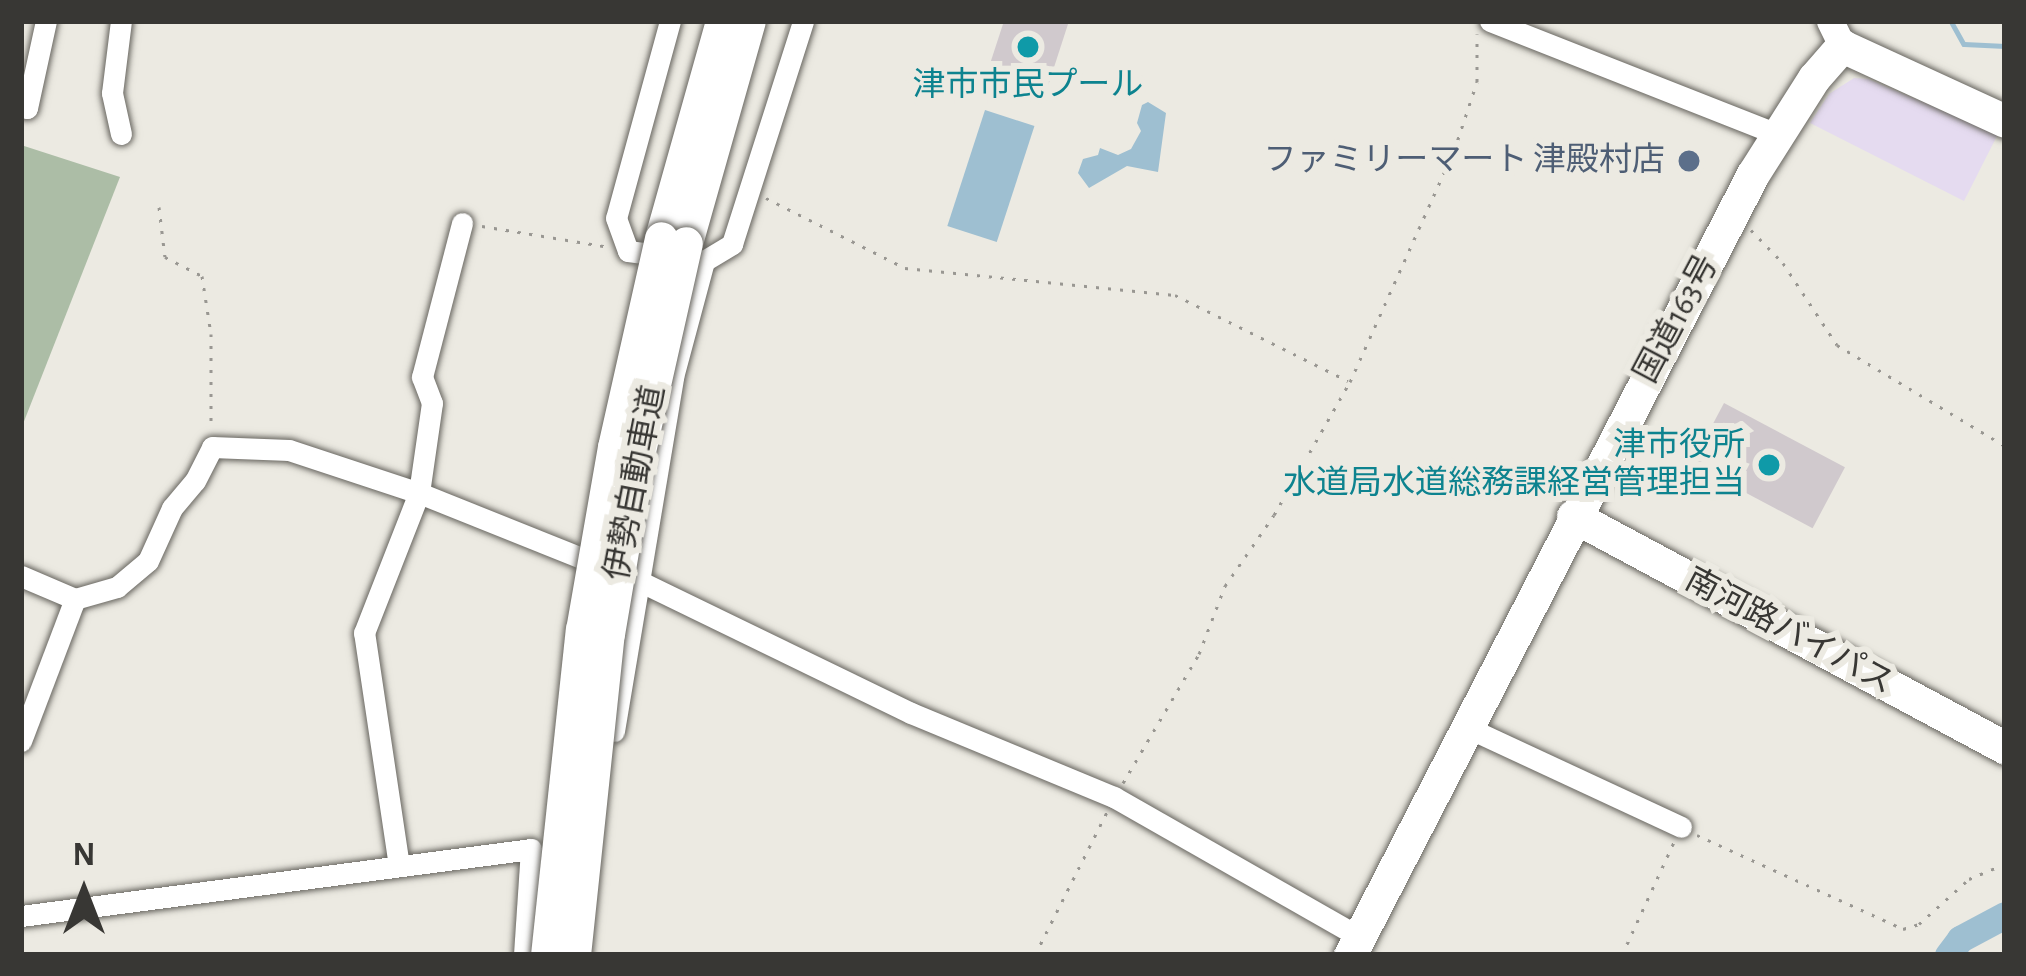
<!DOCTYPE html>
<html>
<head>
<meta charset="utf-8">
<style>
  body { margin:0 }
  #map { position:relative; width:2026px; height:976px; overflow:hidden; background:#eceae2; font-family:"Alegreya Sans","Noto Sans JP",sans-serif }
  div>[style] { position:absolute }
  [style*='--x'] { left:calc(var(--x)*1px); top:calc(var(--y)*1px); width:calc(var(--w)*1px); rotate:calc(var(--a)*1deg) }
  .commercial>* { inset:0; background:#e5dbf0 }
  .green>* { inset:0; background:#acbda6 }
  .water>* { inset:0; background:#9ebfd1; transform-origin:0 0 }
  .stream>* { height:4.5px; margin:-2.25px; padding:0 2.25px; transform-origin:2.25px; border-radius:2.25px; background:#9ebfd1 }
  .river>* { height:27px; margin:-13.5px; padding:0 13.5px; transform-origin:13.5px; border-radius:13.5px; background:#9ebfd1 }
  .building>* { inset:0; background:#d0c9cd; transform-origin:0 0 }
  .path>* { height:3px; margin-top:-1.5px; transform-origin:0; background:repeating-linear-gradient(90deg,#999792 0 3px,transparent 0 12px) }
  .roads { filter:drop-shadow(0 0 3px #67655f) drop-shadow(0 0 3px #67655f) }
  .minor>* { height:21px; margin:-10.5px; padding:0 10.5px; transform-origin:10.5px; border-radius:10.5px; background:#fff }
  .major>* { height:27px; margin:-13.5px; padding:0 13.5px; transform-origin:13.5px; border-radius:13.5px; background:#fff }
  .highway>* { height:33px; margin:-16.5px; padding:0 16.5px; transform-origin:16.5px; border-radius:16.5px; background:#fff }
  .bridges { filter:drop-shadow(0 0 3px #67655f) drop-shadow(0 0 3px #67655f) }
  .highway-bridge>* { height:33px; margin:-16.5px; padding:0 16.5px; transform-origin:16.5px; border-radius:16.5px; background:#fff }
  .dots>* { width:33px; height:33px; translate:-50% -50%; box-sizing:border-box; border:6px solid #eceae2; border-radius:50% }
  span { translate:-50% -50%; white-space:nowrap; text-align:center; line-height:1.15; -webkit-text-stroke:12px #eceae2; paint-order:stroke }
  .culture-label { font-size:33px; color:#0d838f }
  .right { translate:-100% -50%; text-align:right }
  .service-label { font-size:33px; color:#4e5e75 }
  .street-label { font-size:33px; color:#383734 }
  .frame { position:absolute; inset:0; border:24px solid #383734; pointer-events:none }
  .north { position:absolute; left:24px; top:832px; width:120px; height:120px; -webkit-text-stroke:9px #eceae2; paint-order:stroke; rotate:0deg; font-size:33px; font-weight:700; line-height:48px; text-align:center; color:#383734 }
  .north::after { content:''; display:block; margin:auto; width:42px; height:54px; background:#383734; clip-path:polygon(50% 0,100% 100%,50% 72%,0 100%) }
</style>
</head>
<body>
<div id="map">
  <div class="commercial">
    <i style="clip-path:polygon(1854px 78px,1868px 79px,1998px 134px,1964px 201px,1810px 123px,1829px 94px)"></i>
  </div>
  <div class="green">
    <i style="clip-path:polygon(21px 145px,120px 177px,21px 429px)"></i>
  </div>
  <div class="water">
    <i style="clip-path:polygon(1148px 102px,1166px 113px,1158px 172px,1127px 166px,1089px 188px,1078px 173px,1083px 159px,1098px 155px,1100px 148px,1118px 155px,1131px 149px,1141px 131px,1137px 123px,1142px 105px)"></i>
    <i style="left:985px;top:110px;width:52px;height:122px;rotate:18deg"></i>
  </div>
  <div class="stream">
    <i style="--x:1951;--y:21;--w:26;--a:61"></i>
    <i style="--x:1964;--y:44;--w:41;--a:2.8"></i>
  </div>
  <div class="river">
    <i style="--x:1948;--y:955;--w:20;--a:-53"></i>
    <i style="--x:1960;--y:939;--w:51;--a:-28.1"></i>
  </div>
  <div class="building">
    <i style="clip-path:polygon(1004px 21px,1069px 21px,1046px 92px,987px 73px)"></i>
    <i style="left:1724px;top:403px;width:137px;height:69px;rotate:28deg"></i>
  </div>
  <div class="path">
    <i style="--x:766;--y:198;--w:156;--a:26.7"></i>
    <i style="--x:905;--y:268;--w:271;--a:5.7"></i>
    <i style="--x:1175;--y:295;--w:193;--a:26.4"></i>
    <i style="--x:159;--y:207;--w:50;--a:83.2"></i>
    <i style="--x:165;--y:257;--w:42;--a:27.2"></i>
    <i style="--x:202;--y:276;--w:59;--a:81.2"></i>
    <i style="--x:211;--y:334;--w:93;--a:90"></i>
    <i style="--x:482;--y:226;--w:129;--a:9.4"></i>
    <i style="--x:1751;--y:230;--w:46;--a:45.9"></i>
    <i style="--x:1783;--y:263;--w:98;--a:56.6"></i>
    <i style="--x:1837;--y:345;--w:196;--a:31"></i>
    <i style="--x:1123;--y:783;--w:150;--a:-59.5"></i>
    <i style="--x:1199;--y:654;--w:73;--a:-69.1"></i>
    <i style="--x:1225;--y:586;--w:86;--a:-55.4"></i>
    <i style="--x:1274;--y:515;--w:153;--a:-60.3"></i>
    <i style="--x:1350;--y:382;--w:253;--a:-65.8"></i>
    <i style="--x:1454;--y:151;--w:73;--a:-71.6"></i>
    <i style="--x:1477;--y:82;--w:48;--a:-90"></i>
    <i style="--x:1697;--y:835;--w:226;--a:24.5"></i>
    <i style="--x:1903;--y:929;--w:17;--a:-17"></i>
    <i style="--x:1919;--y:924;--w:67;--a:-42"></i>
    <i style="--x:1969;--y:879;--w:39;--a:-23"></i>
    <i style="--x:1035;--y:955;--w:160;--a:-63.3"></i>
    <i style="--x:1622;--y:955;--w:124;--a:-65.3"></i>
  </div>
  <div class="roads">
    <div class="minor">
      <i style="--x:670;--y:21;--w:204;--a:105.3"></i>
      <i style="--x:616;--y:218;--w:35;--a:70"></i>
      <i style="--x:628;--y:251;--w:77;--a:7.5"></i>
      <i style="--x:704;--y:261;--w:33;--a:-31"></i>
      <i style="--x:732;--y:244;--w:234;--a:-72.3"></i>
      <i style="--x:1490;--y:21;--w:308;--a:21.5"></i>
      <i style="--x:21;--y:107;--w:6;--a:9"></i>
      <i style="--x:27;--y:108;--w:89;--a:-77.7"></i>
      <i style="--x:121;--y:134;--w:42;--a:-102.4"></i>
      <i style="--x:112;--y:93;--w:73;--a:-82.9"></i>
      <i style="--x:21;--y:576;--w:59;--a:23.1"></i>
      <i style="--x:75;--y:599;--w:44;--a:-15.9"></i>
      <i style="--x:117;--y:587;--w:40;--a:-40"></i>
      <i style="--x:148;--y:561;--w:58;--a:-65.6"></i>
      <i style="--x:172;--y:508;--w:35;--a:-50"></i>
      <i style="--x:195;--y:481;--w:38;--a:-63"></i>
      <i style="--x:212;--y:447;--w:77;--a:2.2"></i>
      <i style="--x:289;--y:450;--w:137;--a:18.3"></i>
      <i style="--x:419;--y:493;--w:237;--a:21.8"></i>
      <i style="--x:639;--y:581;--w:302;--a:25.9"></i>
      <i style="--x:911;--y:713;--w:220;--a:22.5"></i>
      <i style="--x:1114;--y:797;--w:282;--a:29.7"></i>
      <i style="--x:1466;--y:727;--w:237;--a:24.9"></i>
      <i style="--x:614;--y:731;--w:359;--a:-80.5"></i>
      <i style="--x:673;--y:377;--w:120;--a:-75"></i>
      <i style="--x:21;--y:741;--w:152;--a:-69.2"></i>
      <i style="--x:399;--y:866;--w:236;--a:-98.5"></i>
      <i style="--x:364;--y:633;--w:150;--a:-68.6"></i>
      <i style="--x:419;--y:493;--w:91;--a:-81.8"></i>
      <i style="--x:432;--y:403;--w:28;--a:-111"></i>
      <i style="--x:422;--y:377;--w:159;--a:-75.4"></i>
      <i style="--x:21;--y:916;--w:514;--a:-7.48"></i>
      <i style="--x:531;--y:849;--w:106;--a:93.8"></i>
    </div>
    <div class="major">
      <i style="--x:1830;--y:21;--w:28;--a:64"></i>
    </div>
    <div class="highway">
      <i style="--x:661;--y:238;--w:225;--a:-74.3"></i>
      <i style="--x:686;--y:243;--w:231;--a:-74.2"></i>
      <i style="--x:1573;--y:516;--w:490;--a:28.2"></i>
      <i style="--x:1350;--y:955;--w:879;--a:-62.71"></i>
      <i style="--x:1753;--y:174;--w:114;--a:-57.6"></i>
      <i style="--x:1814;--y:78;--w:43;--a:-48.8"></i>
      <i style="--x:1842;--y:46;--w:179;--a:24.7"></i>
    </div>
  </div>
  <div class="bridges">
    <div class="highway-bridge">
      <i style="--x:547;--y:955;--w:327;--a:-83.9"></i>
      <i style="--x:582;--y:630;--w:186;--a:-80.1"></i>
      <i style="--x:614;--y:447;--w:214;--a:-77.3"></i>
      <i style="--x:574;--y:955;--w:323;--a:-84"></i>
      <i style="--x:608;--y:634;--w:186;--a:-80.4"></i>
      <i style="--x:639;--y:451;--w:213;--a:-77.3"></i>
    </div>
  </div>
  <div class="dots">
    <i style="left:1028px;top:47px;background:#0f9aa8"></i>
    <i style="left:1689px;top:161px;background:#5c6f8a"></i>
    <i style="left:1769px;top:465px;background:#0f9aa8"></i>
  </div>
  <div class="culture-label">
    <span style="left:1028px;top:86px">津市市民プール</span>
    <span class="right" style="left:1745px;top:465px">津市役所<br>水道局水道総務課経営管理担当</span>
  </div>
  <div class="service-label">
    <span class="right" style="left:1665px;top:161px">ファミリーマート 津殿村店</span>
  </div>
  <div class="street-label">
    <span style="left:1677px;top:319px;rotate:-62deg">国道163号</span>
    <span style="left:636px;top:483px;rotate:-79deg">伊勢自動車道</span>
    <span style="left:1789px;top:632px;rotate:28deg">南河路バイパス</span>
  </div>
  <div class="frame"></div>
  <div class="north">N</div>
</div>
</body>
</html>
